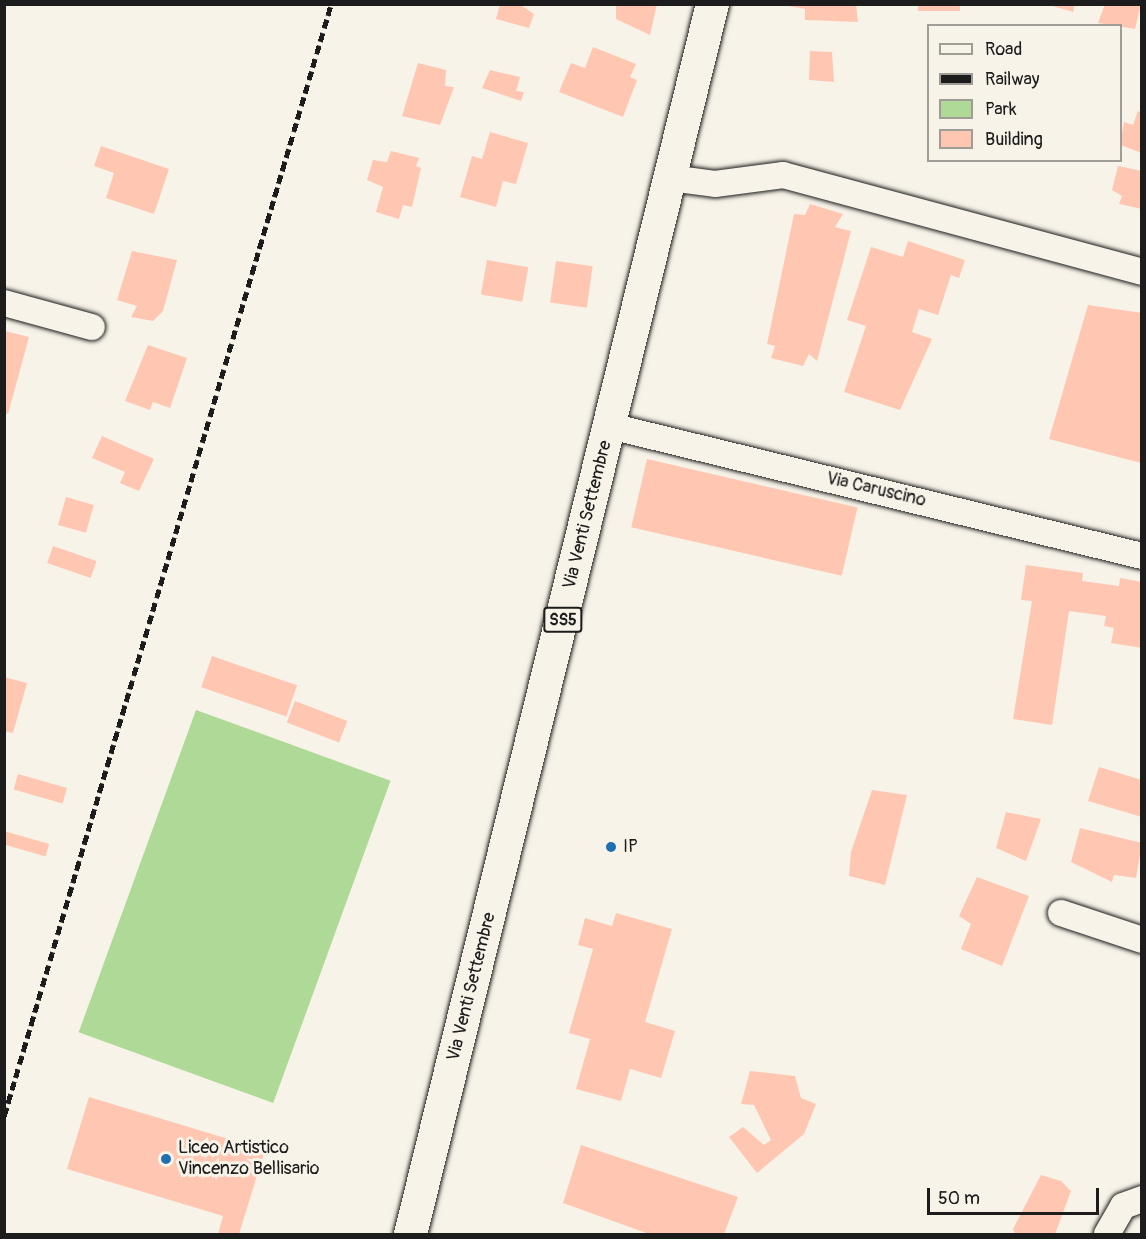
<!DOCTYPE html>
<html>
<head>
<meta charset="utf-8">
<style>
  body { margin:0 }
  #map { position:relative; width:1146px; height:1239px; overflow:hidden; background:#f7f3e8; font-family:Pangolin,sans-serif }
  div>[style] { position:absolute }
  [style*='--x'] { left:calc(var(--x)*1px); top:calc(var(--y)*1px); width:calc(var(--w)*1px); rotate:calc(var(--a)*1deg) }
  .green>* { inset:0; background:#afd996; transform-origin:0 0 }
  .building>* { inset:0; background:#ffc7b2; transform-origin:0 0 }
  .roads { filter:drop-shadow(0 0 2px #1c1c1c) drop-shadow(0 0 2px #1c1c1c) }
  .minor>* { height:26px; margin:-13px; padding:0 13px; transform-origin:13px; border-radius:13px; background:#f7f3e8 }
  .primary>* { height:33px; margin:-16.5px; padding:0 16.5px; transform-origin:16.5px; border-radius:16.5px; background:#f7f3e8 }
  .rail>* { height:4.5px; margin-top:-2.25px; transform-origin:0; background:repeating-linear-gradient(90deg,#1c1c1c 0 9px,transparent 0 13.5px) }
  .dots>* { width:16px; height:16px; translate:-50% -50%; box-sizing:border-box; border:3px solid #f7f3e8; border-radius:50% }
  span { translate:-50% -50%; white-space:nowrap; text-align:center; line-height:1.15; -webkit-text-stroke:6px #f7f3e8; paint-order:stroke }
  .shield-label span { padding:2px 4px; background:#f7f3e8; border:2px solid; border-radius:4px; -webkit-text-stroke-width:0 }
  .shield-label { font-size:16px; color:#1c1c1c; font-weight:700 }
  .street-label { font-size:18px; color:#1c1c1c }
  .poi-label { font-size:18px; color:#1c1c1c }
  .left { translate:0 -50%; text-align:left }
  .frame { position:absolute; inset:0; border:6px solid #1c1c1c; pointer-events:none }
  .legend { position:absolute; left:927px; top:24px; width:195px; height:138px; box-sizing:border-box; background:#f7f3e8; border:2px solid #9f9d96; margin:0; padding:8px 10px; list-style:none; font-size:18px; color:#1c1c1c }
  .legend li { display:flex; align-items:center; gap:12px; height:30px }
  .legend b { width:30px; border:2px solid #9f9d96 }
  .scale { position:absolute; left:927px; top:1188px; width:172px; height:27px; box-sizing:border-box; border:3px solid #1c1c1c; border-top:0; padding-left:8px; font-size:18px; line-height:21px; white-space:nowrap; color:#1c1c1c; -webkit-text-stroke:4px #f7f3e8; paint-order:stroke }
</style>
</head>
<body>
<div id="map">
  <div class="green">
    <i style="left:196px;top:710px;width:207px;height:343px;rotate:20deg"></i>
  </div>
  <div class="building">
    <i style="clip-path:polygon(500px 4px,519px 4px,534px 14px,529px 28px,496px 19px)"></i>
    <i style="clip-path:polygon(616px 4px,657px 4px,650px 35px,616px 19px)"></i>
    <i style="clip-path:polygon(778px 4px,856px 4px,858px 22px,805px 20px,805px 9px)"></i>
    <i style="left:918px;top:4px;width:42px;height:7px"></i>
    <i style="clip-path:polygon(1046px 4px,1075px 4px,1073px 12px)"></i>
    <i style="clip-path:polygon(1105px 4px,1141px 4px,1135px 29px,1098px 23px)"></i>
    <i style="clip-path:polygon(593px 47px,636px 64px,630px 77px,637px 80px,623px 117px,559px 92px,571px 63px,585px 68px)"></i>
    <i style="clip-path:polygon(810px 51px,832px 52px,834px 82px,809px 80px)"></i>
    <i style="clip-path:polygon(418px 63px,446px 70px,445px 86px,454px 87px,440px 125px,402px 116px)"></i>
    <i style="clip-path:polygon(490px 70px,520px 77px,516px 91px,524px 92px,521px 101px,482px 88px)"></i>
    <i style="clip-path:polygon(1138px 111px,1142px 113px,1142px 153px,1120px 145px,1124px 122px,1133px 125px)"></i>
    <i style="clip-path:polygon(490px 132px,528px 143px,516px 184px,503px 181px,496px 207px,460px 197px,472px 156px,482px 159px)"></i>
    <i style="clip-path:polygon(101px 146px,169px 169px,154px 214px,106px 198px,114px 173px,94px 166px)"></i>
    <i style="clip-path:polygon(391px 151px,419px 158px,416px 166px,421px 168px,412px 207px,403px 205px,399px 219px,376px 212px,383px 187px,367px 180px,373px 160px,387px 162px)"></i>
    <i style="clip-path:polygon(1118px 166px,1142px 171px,1142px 209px,1119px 204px,1122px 196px,1112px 190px)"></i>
    <i style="clip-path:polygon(810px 204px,843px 214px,835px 227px,851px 231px,817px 361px,809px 354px,803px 366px,771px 358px,775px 346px,767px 344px,794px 214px,805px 215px)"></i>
    <i style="clip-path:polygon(908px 241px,965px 260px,959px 278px,951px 275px,938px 315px,919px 309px,912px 332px,932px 339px,900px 410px,844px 392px,866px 326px,847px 320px,871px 247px,903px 257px)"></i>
    <i style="clip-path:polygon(132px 251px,177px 260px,163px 311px,153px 321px,131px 317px,137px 306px,117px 300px)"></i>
    <i style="left:487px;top:260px;width:42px;height:35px;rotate:10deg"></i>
    <i style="left:556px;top:261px;width:37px;height:42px;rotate:8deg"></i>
    <i style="clip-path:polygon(1088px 305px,1142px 313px,1141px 463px,1049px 439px)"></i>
    <i style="clip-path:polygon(5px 331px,29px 337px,8px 414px,5px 413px)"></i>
    <i style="clip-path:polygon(148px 345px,187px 358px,170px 408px,153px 402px,150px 410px,125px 401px)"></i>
    <i style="clip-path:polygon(102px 436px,154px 459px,139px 491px,120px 483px,125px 472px,92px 458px)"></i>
    <i style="left:647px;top:459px;width:216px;height:70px;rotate:13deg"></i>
    <i style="left:66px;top:497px;width:29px;height:29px;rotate:16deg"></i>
    <i style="left:53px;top:546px;width:46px;height:18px;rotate:19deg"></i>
    <i style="clip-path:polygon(1026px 565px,1083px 573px,1082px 581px,1119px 586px,1120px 578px,1142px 582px,1142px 648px,1111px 643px,1114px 628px,1104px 626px,1106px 616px,1069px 611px,1052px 725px,1013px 719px,1032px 601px,1021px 600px)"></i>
    <i style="left:212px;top:656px;width:90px;height:33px;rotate:19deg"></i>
    <i style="clip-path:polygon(4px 677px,27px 683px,13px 733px,4px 731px)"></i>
    <i style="left:295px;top:701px;width:56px;height:23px;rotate:21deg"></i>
    <i style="clip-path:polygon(1099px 767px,1142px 780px,1142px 817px,1088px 801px)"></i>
    <i style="left:18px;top:774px;width:51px;height:16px;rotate:16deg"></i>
    <i style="clip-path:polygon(872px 790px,907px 795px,885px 885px,849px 876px,851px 852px)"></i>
    <i style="clip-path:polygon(1006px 812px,1041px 819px,1026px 861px,996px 848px)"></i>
    <i style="clip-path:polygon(1080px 828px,1142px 843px,1136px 878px,1114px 875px,1112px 882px,1071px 862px)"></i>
    <i style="left:4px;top:831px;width:47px;height:13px;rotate:16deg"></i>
    <i style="clip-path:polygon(977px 877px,1029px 896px,1002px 966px,961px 949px,971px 924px,959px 916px)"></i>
    <i style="clip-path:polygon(616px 913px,672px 929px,645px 1022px,675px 1031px,661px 1078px,630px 1069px,621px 1101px,576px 1089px,590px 1039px,569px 1033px,593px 949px,578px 945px,585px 918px,612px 926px)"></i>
    <i style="clip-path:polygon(750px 1071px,795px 1076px,801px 1098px,816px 1104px,804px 1134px,757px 1173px,729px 1137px,743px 1127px,764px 1145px,771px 1140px,754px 1105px,741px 1104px)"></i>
    <i style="clip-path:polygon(89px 1097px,265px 1150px,239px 1234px,218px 1234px,223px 1216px,67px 1169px)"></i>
    <i style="clip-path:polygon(581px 1145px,738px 1197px,724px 1234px,649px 1234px,563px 1203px)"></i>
    <i style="clip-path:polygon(1041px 1175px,1061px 1181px,1071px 1191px,1055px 1234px,1015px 1234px,1013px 1229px)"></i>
  </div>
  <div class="roads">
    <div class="minor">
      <i style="--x:670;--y:178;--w:45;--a:7.6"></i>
      <i style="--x:715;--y:184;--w:69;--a:-7.5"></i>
      <i style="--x:783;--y:175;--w:372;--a:15.1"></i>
      <i style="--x:4;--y:303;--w:91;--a:15.3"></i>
      <i style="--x:610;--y:426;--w:548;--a:13.73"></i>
      <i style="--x:1061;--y:913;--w:85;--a:18.4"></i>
      <i style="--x:1107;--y:1234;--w:32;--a:-60"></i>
      <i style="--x:1123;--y:1206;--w:20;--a:-20"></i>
    </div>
    <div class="primary">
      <i style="--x:410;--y:1234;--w:1267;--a:-76.21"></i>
    </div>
  </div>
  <div class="rail">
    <i style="--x:4;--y:1116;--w:1159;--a:-73.61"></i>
  </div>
  <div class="dots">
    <i style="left:611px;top:847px;background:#1f6fb2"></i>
    <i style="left:166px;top:1159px;background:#1f6fb2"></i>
  </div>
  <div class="shield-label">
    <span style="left:563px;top:620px">SS5</span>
  </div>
  <div class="street-label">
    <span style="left:876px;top:490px;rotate:13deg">Via Caruscino</span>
    <span style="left:588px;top:515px;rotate:-76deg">Via Venti Settembre</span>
    <span style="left:472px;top:987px;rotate:-76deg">Via Venti Settembre</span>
  </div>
  <div class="poi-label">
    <span class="left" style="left:623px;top:847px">IP</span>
    <span class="left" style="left:178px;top:1159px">Liceo Artistico<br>Vincenzo Bellisario</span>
  </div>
  <div class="frame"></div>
  <ul class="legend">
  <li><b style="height:8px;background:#f7f3e8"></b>Road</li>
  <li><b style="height:8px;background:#1c1c1c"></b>Railway</li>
  <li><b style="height:16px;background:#afd996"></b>Park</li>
  <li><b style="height:16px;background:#ffc7b2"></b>Building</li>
  </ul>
  <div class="scale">50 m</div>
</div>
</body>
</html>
